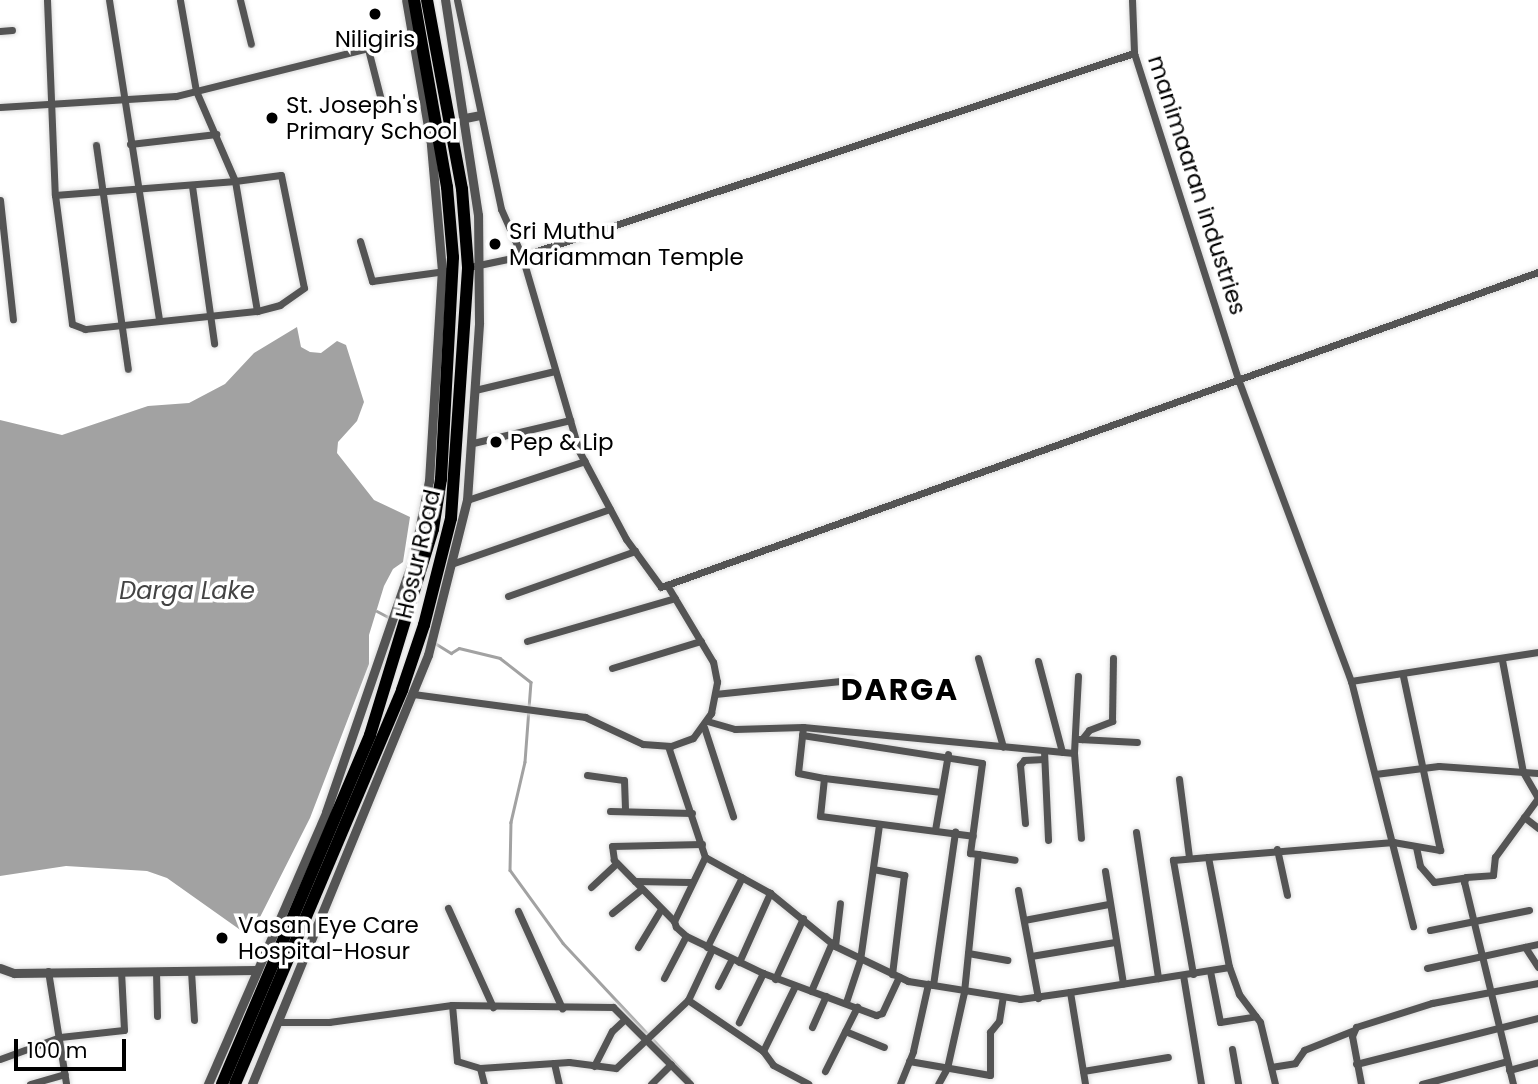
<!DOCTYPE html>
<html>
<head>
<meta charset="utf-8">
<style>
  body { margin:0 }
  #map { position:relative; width:1538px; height:1084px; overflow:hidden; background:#fff; font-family:Poppins,sans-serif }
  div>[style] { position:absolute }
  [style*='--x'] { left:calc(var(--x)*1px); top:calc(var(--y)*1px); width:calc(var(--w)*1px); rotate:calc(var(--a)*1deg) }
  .water>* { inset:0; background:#a2a2a2 }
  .stream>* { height:2.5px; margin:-1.25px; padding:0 1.25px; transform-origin:1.25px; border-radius:1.25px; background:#a2a2a2 }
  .roads { filter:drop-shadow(0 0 2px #dbdbdb) drop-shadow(0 0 2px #dbdbdb) }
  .minor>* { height:7px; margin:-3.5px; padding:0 3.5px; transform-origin:3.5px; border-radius:3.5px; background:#545454 }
  .tertiary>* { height:9px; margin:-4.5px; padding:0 4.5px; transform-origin:4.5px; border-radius:4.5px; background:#545454 }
  .trunk>* { height:12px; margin:-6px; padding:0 6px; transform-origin:6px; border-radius:6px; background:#000 }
  .dots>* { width:19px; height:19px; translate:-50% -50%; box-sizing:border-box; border:4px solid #fff; border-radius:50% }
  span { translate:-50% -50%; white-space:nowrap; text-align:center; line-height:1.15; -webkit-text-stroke:7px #fff; paint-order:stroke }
  .poi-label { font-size:23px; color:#000 }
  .left { translate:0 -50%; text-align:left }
  .street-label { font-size:23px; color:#000 }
  .water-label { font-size:24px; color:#434343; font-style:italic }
  .district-label { font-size:30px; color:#000; font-weight:700; letter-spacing:2px }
  .scale { position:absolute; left:14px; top:1039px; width:112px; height:32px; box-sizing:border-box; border:4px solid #000; border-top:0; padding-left:9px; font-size:21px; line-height:24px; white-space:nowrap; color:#000; -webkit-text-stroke:5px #fff; paint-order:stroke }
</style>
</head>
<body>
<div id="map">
  <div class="water">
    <i style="clip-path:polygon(297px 327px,301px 347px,310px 352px,321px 353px,337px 341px,346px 345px,364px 402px,357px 421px,338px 442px,337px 453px,374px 500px,410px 517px,403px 562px,393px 569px,384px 586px,369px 635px,369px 664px,310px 818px,254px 929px,246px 934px,167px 878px,147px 871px,66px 866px,0 876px,0 420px,62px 435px,148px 406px,189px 403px,225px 384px,254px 353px)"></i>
  </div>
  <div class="stream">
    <i style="--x:377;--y:611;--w:15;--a:28"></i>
    <i style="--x:435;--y:643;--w:19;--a:32"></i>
    <i style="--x:451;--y:653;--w:9;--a:-32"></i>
    <i style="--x:459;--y:648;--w:42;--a:13.7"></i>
    <i style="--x:500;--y:658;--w:39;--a:38"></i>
    <i style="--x:531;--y:682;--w:80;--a:94.3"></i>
    <i style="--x:525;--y:762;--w:62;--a:103.1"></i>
    <i style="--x:511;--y:822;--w:48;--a:91.2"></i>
    <i style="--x:510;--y:870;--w:90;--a:54"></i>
    <i style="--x:563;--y:943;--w:185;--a:47"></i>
  </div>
  <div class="roads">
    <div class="minor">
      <i style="--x:47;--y:0;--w:195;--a:87.7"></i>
      <i style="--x:55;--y:195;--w:130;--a:82.5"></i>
      <i style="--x:72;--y:324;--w:14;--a:21"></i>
      <i style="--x:85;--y:329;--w:173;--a:-6"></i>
      <i style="--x:257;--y:311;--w:132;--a:-99.6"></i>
      <i style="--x:235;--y:181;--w:46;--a:-7.4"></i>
      <i style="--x:281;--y:175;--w:115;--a:78.5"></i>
      <i style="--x:304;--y:288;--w:29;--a:145"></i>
      <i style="--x:280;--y:305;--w:24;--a:165"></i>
      <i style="--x:109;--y:0;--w:323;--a:81.1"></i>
      <i style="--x:240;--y:0;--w:45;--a:76"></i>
      <i style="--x:457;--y:0;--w:214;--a:78.1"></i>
      <i style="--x:501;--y:209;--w:51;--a:65.9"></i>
      <i style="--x:522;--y:256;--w:645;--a:-18.35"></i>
      <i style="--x:1132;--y:0;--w:53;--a:87.8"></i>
      <i style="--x:1134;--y:53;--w:342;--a:72.3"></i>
      <i style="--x:1238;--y:379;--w:322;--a:69.5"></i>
      <i style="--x:1351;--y:681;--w:253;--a:75.8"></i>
      <i style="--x:0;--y:31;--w:12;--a:-5"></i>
      <i style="--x:368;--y:49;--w:57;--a:75.7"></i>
      <i style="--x:0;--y:107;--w:176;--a:-3.6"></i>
      <i style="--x:176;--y:96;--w:244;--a:-14"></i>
      <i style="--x:130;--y:144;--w:87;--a:-6.6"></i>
      <i style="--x:96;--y:145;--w:226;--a:81.9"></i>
      <i style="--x:192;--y:186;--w:159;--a:82"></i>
      <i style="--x:55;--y:195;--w:181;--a:-4.4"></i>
      <i style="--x:235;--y:181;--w:98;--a:-113.4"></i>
      <i style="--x:196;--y:91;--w:92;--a:-100"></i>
      <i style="--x:0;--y:200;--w:120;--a:83.8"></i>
      <i style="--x:360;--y:241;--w:42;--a:73.3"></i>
      <i style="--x:372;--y:281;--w:74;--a:-7.8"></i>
      <i style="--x:474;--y:266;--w:49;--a:-11.8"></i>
      <i style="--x:522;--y:256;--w:203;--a:73.7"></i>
      <i style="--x:579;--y:451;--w:100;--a:61.9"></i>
      <i style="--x:626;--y:539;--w:59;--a:53.9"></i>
      <i style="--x:661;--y:587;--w:932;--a:-19.76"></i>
      <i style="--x:475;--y:390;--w:82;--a:-13.4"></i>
      <i style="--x:473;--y:443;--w:100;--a:-13.3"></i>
      <i style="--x:467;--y:500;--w:124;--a:-18.3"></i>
      <i style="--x:454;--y:563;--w:165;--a:-19.1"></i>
      <i style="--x:508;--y:596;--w:135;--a:-19.5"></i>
      <i style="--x:527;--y:641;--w:154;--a:-16.2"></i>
      <i style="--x:978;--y:658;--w:92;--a:74.3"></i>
      <i style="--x:1502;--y:660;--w:114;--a:79.4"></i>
      <i style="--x:1523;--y:772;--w:30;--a:60"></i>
      <i style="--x:1038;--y:661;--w:94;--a:75.2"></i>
      <i style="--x:612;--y:668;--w:93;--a:-16.9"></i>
      <i style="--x:1078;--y:676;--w:77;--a:93"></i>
      <i style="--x:1074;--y:753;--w:85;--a:85.3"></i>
      <i style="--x:1351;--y:681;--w:189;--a:-8.8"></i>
      <i style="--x:413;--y:694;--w:174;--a:7.6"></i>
      <i style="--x:585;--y:717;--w:64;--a:25"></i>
      <i style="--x:643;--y:744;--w:28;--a:4"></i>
      <i style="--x:671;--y:746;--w:23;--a:-20"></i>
      <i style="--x:693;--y:738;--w:31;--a:-54"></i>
      <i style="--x:711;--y:713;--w:32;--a:-79"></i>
      <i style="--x:717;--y:682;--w:20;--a:-101"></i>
      <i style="--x:713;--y:662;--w:90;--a:-120.9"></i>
      <i style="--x:715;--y:694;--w:136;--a:-5.9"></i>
      <i style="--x:707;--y:721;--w:29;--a:16"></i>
      <i style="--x:735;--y:729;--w:68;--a:-1.7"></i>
      <i style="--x:803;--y:727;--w:46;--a:96.2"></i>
      <i style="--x:798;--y:773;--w:26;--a:11"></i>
      <i style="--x:824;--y:778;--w:38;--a:96"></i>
      <i style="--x:820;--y:816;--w:154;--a:7.4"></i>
      <i style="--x:704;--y:727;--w:94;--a:72"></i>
      <i style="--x:803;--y:727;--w:272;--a:5.5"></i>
      <i style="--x:802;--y:735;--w:182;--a:8.8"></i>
      <i style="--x:982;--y:763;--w:91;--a:97.6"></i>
      <i style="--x:970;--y:853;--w:8;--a:7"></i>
      <i style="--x:978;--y:854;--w:139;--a:95.8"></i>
      <i style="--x:964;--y:992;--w:78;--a:102.6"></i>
      <i style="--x:947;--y:1068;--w:18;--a:119"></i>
      <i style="--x:1079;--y:739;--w:58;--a:3"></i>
      <i style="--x:1082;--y:739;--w:11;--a:-52"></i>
      <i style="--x:1089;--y:730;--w:25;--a:-21"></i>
      <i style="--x:1112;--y:721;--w:63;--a:-89.1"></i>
      <i style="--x:668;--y:746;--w:117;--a:71.6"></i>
      <i style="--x:705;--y:857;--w:71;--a:115.8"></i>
      <i style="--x:674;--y:921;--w:6;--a:72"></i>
      <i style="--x:676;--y:927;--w:13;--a:42"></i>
      <i style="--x:686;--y:936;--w:85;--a:25.7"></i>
      <i style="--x:763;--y:973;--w:55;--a:116.1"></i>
      <i style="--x:1044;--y:751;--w:89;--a:87.4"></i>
      <i style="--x:1375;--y:774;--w:64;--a:-7.1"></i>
      <i style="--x:1439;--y:766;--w:99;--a:4"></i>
      <i style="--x:587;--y:775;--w:37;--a:8"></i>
      <i style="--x:624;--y:780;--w:31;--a:88"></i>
      <i style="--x:824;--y:778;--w:118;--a:6.8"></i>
      <i style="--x:1179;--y:779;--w:79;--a:82.7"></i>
      <i style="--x:610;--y:811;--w:82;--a:1.4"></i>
      <i style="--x:1524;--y:817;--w:18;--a:38"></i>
      <i style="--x:1025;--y:823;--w:58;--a:-94.9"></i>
      <i style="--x:1020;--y:765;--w:6;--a:-51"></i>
      <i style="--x:1024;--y:760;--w:20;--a:-3"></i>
      <i style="--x:935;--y:830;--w:77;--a:-80.3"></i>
      <i style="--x:1136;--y:832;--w:148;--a:81.4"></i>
      <i style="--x:1416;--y:847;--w:19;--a:78"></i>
      <i style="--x:1420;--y:866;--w:21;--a:49"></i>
      <i style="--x:1434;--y:882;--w:30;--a:-8"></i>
      <i style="--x:1277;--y:849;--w:47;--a:77.7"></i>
      <i style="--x:978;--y:854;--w:37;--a:9"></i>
      <i style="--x:705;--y:857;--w:74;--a:29"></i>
      <i style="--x:770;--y:893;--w:84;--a:39.2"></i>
      <i style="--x:835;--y:946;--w:81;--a:25.6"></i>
      <i style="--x:908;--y:981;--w:113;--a:9.1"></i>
      <i style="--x:1020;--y:999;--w:50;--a:-8"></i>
      <i style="--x:1070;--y:992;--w:93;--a:80.7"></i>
      <i style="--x:873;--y:869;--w:32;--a:11"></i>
      <i style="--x:904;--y:875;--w:100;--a:96.9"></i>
      <i style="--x:1105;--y:871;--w:114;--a:80.9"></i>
      <i style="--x:635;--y:881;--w:55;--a:1"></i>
      <i style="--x:591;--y:887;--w:35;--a:-43"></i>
      <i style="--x:1018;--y:890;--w:110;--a:79.5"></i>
      <i style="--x:448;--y:908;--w:109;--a:65.6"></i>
      <i style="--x:518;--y:911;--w:107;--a:65.6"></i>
      <i style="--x:612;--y:913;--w:38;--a:-39"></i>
      <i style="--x:1024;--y:920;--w:86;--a:-10.7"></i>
      <i style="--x:674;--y:921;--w:86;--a:-134.5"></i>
      <i style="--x:614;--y:860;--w:14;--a:-98"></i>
      <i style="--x:612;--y:846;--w:90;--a:-1.3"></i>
      <i style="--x:1430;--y:930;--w:101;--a:-11.4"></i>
      <i style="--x:835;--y:946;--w:43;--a:-83.4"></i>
      <i style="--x:638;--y:947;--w:44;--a:-58.8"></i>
      <i style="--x:707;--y:947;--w:78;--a:-63.4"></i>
      <i style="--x:1525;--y:947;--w:24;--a:57"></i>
      <i style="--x:968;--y:953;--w:40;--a:10"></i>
      <i style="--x:1031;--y:956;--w:85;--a:-9.5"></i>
      <i style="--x:739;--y:962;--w:76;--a:-65.8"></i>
      <i style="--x:1427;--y:968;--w:114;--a:-12.2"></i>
      <i style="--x:48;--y:971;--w:114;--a:80.9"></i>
      <i style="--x:156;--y:971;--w:45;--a:88.7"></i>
      <i style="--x:191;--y:971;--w:49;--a:86.5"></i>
      <i style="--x:1210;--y:971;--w:52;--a:78.9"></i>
      <i style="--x:1220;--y:1022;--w:36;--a:-9"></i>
      <i style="--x:763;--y:973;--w:121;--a:20.4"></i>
      <i style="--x:876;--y:1015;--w:6;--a:-18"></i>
      <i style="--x:882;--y:1013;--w:40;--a:-65"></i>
      <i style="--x:1193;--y:974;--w:116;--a:-100"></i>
      <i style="--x:1173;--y:860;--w:35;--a:-5"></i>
      <i style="--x:1183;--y:975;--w:110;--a:80.6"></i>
      <i style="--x:664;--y:978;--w:47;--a:-62.4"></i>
      <i style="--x:775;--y:979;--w:67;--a:-65.3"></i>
      <i style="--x:933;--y:985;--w:155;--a:-81.8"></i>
      <i style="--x:718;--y:986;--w:30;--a:-63"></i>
      <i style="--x:811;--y:991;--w:53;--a:-66.8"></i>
      <i style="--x:1070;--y:992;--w:161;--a:-8.9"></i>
      <i style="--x:688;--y:1000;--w:56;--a:-64.8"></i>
      <i style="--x:846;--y:1002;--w:44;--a:-71.6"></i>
      <i style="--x:860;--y:960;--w:137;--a:-82"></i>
      <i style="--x:452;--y:1005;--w:56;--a:84.9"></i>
      <i style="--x:457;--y:1061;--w:24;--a:17"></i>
      <i style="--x:480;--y:1068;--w:16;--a:76"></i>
      <i style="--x:277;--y:1022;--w:52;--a:0"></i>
      <i style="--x:329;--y:1022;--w:124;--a:-7.9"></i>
      <i style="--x:452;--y:1005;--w:161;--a:0.7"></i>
      <i style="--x:613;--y:1007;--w:109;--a:45"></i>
      <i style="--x:812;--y:1027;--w:34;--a:-66"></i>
      <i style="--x:845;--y:1031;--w:42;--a:22.3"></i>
      <i style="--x:1232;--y:1049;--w:36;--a:80"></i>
      <i style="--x:763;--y:1051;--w:72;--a:-63.8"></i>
      <i style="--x:0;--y:1059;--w:64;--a:-20.1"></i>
      <i style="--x:60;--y:1037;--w:64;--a:-6.2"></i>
      <i style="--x:124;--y:1030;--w:59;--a:-92.9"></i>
      <i style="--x:909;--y:1061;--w:82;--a:9.8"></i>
      <i style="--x:990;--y:1075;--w:43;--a:-90"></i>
      <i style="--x:990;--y:1032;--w:14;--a:-51"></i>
      <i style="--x:999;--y:1021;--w:24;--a:-81"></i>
      <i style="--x:554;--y:1063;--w:22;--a:77"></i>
      <i style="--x:1356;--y:1064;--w:188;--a:-14.2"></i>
      <i style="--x:594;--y:1066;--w:39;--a:-63"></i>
      <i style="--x:612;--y:1031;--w:16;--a:-43"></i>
      <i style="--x:1271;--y:1067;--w:24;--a:-9"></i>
      <i style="--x:1295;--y:1063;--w:16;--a:-55"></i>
      <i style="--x:1304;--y:1050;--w:52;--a:-21.6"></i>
      <i style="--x:480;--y:1068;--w:89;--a:-3.9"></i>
      <i style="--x:569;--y:1062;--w:47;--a:7.3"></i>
      <i style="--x:616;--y:1068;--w:99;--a:-43.4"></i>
      <i style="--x:688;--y:1000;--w:91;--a:34.2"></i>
      <i style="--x:763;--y:1051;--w:17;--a:54"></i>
      <i style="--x:773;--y:1065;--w:40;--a:28"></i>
      <i style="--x:1509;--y:1070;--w:30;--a:-15"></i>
      <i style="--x:825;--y:1071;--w:72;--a:-63.4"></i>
      <i style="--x:1083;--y:1071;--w:86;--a:-9.4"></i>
      <i style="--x:30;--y:1084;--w:36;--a:-16"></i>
      <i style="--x:651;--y:1084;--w:28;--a:-45"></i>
      <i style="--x:900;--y:1084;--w:35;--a:-68"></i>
      <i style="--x:913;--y:1051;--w:69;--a:-77.4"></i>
      <i style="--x:1275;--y:1084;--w:64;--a:-103.6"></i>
      <i style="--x:1260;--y:1022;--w:35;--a:-127"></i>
      <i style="--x:1239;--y:994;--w:29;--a:-110"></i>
      <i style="--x:1229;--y:967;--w:112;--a:-100.8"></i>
      <i style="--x:1208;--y:857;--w:186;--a:-4.6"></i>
      <i style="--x:1393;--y:842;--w:48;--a:9.7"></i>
      <i style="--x:1440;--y:850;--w:178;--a:-102"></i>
      <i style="--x:1361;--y:1084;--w:49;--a:-100.6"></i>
      <i style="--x:1352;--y:1036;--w:10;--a:-66"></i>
      <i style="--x:1356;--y:1027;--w:80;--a:-17.5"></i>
      <i style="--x:1432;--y:1003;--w:108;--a:-10.7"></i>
      <i style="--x:1422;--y:1084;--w:88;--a:-15.1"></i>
      <i style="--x:1513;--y:1084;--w:208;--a:-103.6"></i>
      <i style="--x:1464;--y:882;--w:5;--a:-68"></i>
      <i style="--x:1466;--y:877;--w:27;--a:-4"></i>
      <i style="--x:1493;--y:875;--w:18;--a:-84"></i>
      <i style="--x:1495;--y:857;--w:73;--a:-53.9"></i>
    </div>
    <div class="tertiary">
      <i style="--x:465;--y:118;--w:15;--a:-11"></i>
      <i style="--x:0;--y:968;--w:15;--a:20"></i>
      <i style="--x:14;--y:973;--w:242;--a:-0.7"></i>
      <i style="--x:208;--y:1084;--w:296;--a:-66.5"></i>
      <i style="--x:326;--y:812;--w:267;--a:-71"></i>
      <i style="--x:413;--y:560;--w:81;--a:-78.6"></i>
      <i style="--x:429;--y:481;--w:210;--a:-86.5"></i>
      <i style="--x:442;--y:271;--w:127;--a:-95"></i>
      <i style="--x:431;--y:144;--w:146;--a:-99.8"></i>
      <i style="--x:252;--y:1084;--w:464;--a:-67.7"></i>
      <i style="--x:428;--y:655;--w:160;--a:-75.9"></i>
      <i style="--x:467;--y:500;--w:178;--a:-86.1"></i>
      <i style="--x:479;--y:322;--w:107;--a:-90.5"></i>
      <i style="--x:478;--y:215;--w:218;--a:-98.7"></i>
    </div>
    <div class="trunk">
      <i style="--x:222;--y:1084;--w:379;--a:-67"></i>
      <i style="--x:370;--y:735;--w:215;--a:-73"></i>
      <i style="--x:433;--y:529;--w:51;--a:-80.9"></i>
      <i style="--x:441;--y:479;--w:222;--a:-86.9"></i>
      <i style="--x:453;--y:257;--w:70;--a:-94.9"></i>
      <i style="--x:447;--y:187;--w:190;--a:-100"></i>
      <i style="--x:235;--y:1084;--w:428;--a:-67"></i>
      <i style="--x:402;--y:690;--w:69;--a:-71.3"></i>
      <i style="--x:424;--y:625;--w:110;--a:-75.8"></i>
      <i style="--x:451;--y:518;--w:252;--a:-86.1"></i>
      <i style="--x:468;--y:267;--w:78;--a:-94.4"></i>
      <i style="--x:462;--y:189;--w:192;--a:-100.5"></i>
    </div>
  </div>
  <div class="dots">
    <i style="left:375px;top:14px;background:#000"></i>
    <i style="left:272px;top:118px;background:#000"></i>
    <i style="left:495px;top:244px;background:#000"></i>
    <i style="left:496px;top:442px;background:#000"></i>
    <i style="left:222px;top:938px;background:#000"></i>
  </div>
  <div class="poi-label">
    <span style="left:375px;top:39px">Niligiris</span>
    <span class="left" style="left:286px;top:118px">St. Joseph's<br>Primary School</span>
    <span class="left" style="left:509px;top:244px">Sri Muthu<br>Mariamman Temple</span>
    <span class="left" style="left:510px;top:442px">Pep &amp; Lip</span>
    <span class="left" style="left:238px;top:938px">Vasan Eye Care<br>Hospital-Hosur</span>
  </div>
  <div class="street-label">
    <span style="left:1197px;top:185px;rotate:72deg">manimaaran industries</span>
    <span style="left:418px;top:554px;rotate:-77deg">Hosur Road</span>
  </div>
  <div class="water-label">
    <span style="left:187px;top:591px">Darga Lake</span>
  </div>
  <div class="district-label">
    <span style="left:900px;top:690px">DARGA</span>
  </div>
  <div class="scale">100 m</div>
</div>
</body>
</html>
